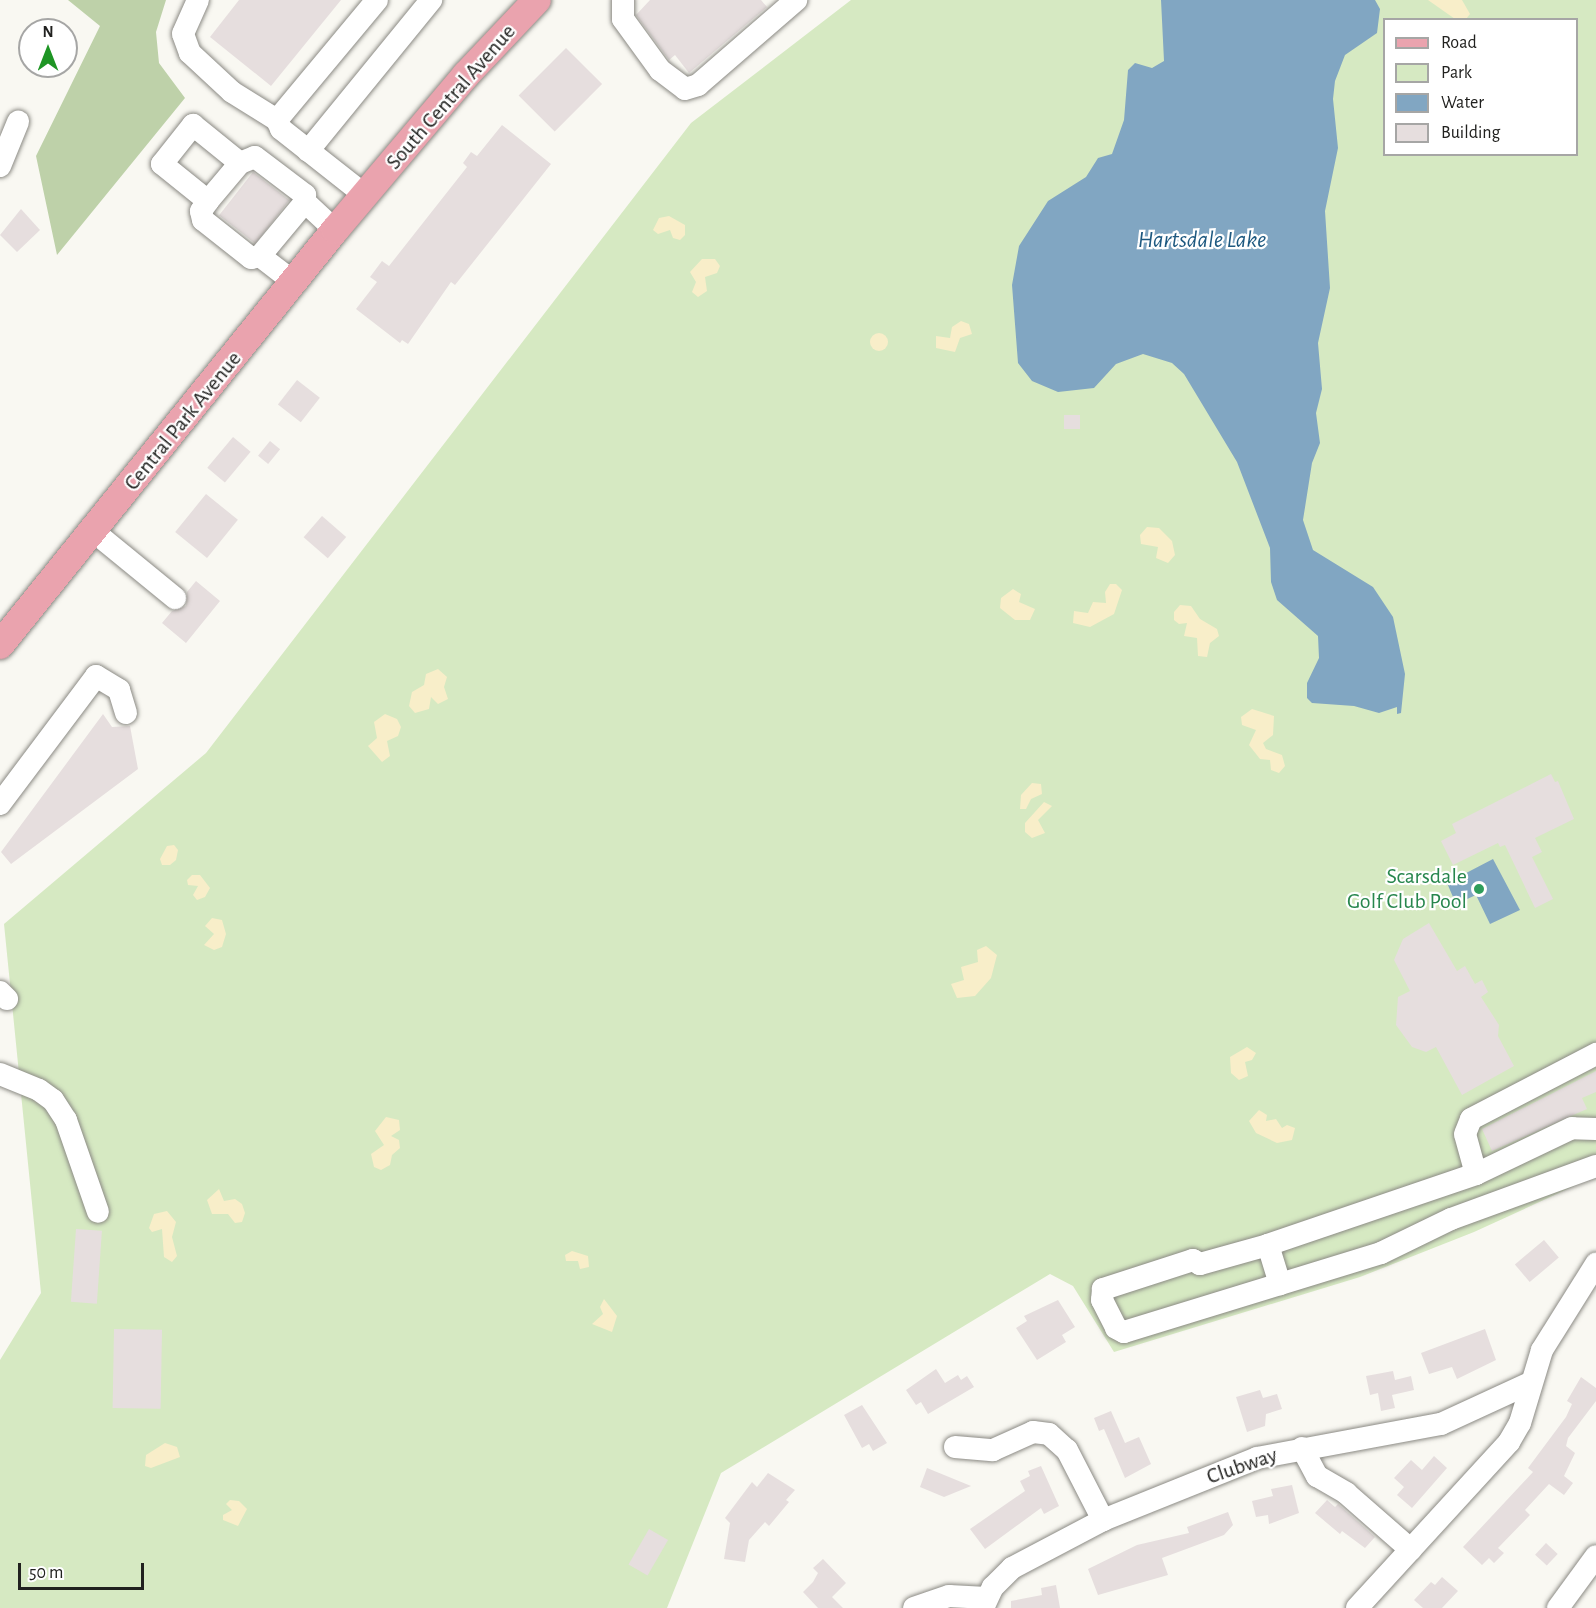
<!DOCTYPE html>
<html>
<head>
<meta charset="utf-8">
<style>
  body { margin:0 }
  #map { position:relative; width:1596px; height:1608px; overflow:hidden; background:#f9f8f2; font-family:"Alegreya Sans",sans-serif }
  div>[style] { position:absolute }
  [style*='--x'] { left:calc(var(--x)*1px); top:calc(var(--y)*1px); width:calc(var(--w)*1px); rotate:calc(var(--a)*1deg) }
  .green>* { inset:0; background:#d6e9c2 }
  .forest>* { inset:0; background:#bed1a9 }
  .sand>* { inset:0; background:#f8eec9 }
  .round { border-radius:50% }
  .water>* { inset:0; background:#81a6c2 }
  .building>* { inset:0; background:#e6dede; transform-origin:0 0 }
  .roads { filter:drop-shadow(0 0 2px #8b8a84) drop-shadow(0 0 2px #8b8a84) }
  .minor>* { height:22px; margin:-11px; padding:0 11px; transform-origin:11px; border-radius:11px; background:#fff }
  .major>* { height:28px; margin:-14px; padding:0 14px; transform-origin:14px; border-radius:14px; background:#eaa3ae }
  .dots>* { width:16px; height:16px; translate:-50% -50%; box-sizing:border-box; border:3px solid #fff; border-radius:50% }
  span { translate:-50% -50%; white-space:nowrap; text-align:center; line-height:1.15; -webkit-text-stroke:4.5px #fff; paint-order:stroke }
  .street-label { font-size:22px; color:#21211f }
  .leisure-label { font-size:22px; color:#27864d }
  .right { translate:-100% -50%; text-align:right }
  .water-label { font-size:24px; color:#1e5980; font-style:italic }
  .legend { position:absolute; left:1383px; top:18px; width:195px; height:138px; box-sizing:border-box; background:#fff; border:2px solid #a6a6a5; margin:0; padding:8px 10px; list-style:none; font-size:18px; color:#21211f }
  .legend li { display:flex; align-items:center; gap:12px; height:30px }
  .legend b { width:30px; border:2px solid #a6a6a5 }
  .north { position:absolute; left:18px; top:18px; width:60px; height:60px; box-sizing:border-box; background:#fff; border:2px solid #a6a6a5; border-radius:50%; rotate:0deg; font-size:16px; font-weight:700; line-height:24px; text-align:center; color:#21211f }
  .north::after { content:''; display:block; margin:auto; width:21px; height:27px; background:#1e9524; clip-path:polygon(50% 0,100% 100%,50% 72%,0 100%) }
  .scale { position:absolute; left:18px; top:1563px; width:126px; height:27px; box-sizing:border-box; border:3px solid #21211f; border-top:0; padding-left:8px; font-size:18px; line-height:21px; white-space:nowrap; color:#21211f; -webkit-text-stroke:4px #fff; paint-order:stroke }
</style>
</head>
<body>
<div id="map">
  <div class="green">
    <i style="clip-path:polygon(evenodd,851px 0,1596px 0,1596px 1176px,1474px 1232px,1360px 1277px,1114px 1352px,1073px 1286px,1050px 1274px,721px 1473px,667px 1608px,0 1608px,0 1360px,41px 1293px,4px 924px,206px 753px,691px 123px,851px 0,1384px 20px,1576px 20px,1576px 154px,1384px 154px,1384px 20px)"></i>
  </div>
  <div class="forest">
    <i style="clip-path:polygon(68px 0,166px 0,156px 32px,159px 63px,185px 98px,57px 255px,36px 156px,100px 26px)"></i>
  </div>
  <div class="sand">
    <i style="clip-path:polygon(1428px 0,1462px 0,1470px 14px,1466px 19px,1455px 19px)"></i>
    <i style="clip-path:polygon(669px 216px,685px 225px,685px 235px,680px 240px,673px 238px,670px 230px,658px 234px,653px 230px,659px 218px)"></i>
    <i style="clip-path:polygon(702px 259px,715px 259px,720px 266px,717px 273px,705px 277px,707px 291px,698px 297px,692px 292px,696px 282px,690px 272px)"></i>
    <i style="clip-path:polygon(961px 321px,969px 324px,972px 334px,960px 338px,955px 352px,936px 348px,936px 336px,950px 338px,952px 327px)"></i>
    <i class="round" style="left:870px;top:333px;width:18px;height:18px"></i>
    <i style="clip-path:polygon(1147px 527px,1159px 528px,1172px 541px,1175px 555px,1168px 563px,1156px 558px,1158px 547px,1141px 544px,1140px 535px)"></i>
    <i style="clip-path:polygon(1110px 584px,1116px 584px,1122px 590px,1114px 614px,1090px 627px,1073px 623px,1074px 611px,1088px 613px,1093px 602px,1106px 603px,1105px 592px)"></i>
    <i style="clip-path:polygon(1013px 589px,1021px 594px,1019px 602px,1035px 609px,1030px 620px,1015px 620px,1000px 608px,1001px 598px)"></i>
    <i style="clip-path:polygon(1180px 605px,1191px 606px,1200px 619px,1217px 629px,1219px 636px,1210px 643px,1207px 657px,1198px 656px,1197px 638px,1184px 636px,1187px 623px,1179px 624px,1174px 620px,1174px 612px)"></i>
    <i style="clip-path:polygon(438px 669px,447px 677px,444px 687px,448px 699px,438px 704px,431px 697px,429px 709px,415px 713px,409px 706px,412px 692px,424px 685px,426px 674px)"></i>
    <i style="clip-path:polygon(1252px 709px,1274px 716px,1273px 735px,1263px 743px,1266px 749px,1282px 755px,1285px 766px,1279px 773px,1271px 770px,1270px 760px,1260px 759px,1249px 745px,1256px 730px,1242px 725px,1241px 717px)"></i>
    <i style="clip-path:polygon(385px 714px,397px 719px,401px 727px,398px 736px,387px 741px,390px 756px,382px 762px,368px 746px,377px 738px,374px 722px)"></i>
    <i style="clip-path:polygon(1032px 783px,1041px 784px,1042px 794px,1031px 799px,1026px 809px,1020px 809px,1021px 795px)"></i>
    <i style="clip-path:polygon(1044px 802px,1052px 806px,1038px 820px,1045px 833px,1032px 838px,1025px 832px,1025px 823px)"></i>
    <i style="clip-path:polygon(174px 845px,178px 850px,176px 860px,170px 865px,162px 865px,160px 859px,167px 846px)"></i>
    <i style="clip-path:polygon(200px 875px,210px 888px,205px 897px,197px 900px,193px 895px,198px 886px,188px 885px,187px 880px,192px 875px)"></i>
    <i style="clip-path:polygon(212px 918px,222px 920px,226px 934px,222px 947px,214px 950px,204px 945px,214px 934px,205px 926px)"></i>
    <i style="clip-path:polygon(986px 946px,997px 955px,991px 978px,975px 996px,957px 998px,951px 984px,964px 980px,961px 967px,978px 962px,977px 950px)"></i>
    <i style="clip-path:polygon(1247px 1047px,1256px 1053px,1252px 1060px,1245px 1062px,1248px 1076px,1239px 1080px,1231px 1073px,1230px 1057px)"></i>
    <i style="clip-path:polygon(1259px 1110px,1267px 1115px,1266px 1121px,1276px 1119px,1282px 1128px,1287px 1125px,1295px 1128px,1292px 1140px,1277px 1143px,1256px 1133px,1249px 1121px)"></i>
    <i style="clip-path:polygon(386px 1117px,399px 1120px,400px 1130px,391px 1136px,399px 1140px,400px 1148px,392px 1155px,390px 1165px,381px 1170px,374px 1167px,371px 1154px,384px 1145px,375px 1131px)"></i>
    <i style="clip-path:polygon(219px 1189px,224px 1201px,235px 1199px,242px 1204px,245px 1213px,242px 1222px,235px 1223px,228px 1214px,212px 1214px,207px 1200px)"></i>
    <i style="clip-path:polygon(167px 1211px,176px 1222px,172px 1237px,177px 1256px,172px 1262px,164px 1257px,162px 1229px,152px 1232px,149px 1228px,154px 1214px)"></i>
    <i style="clip-path:polygon(572px 1251px,588px 1256px,589px 1267px,580px 1269px,578px 1261px,566px 1261px,565px 1255px)"></i>
    <i style="clip-path:polygon(604px 1299px,617px 1316px,612px 1332px,592px 1324px,603px 1314px,600px 1307px)"></i>
    <i style="clip-path:polygon(165px 1443px,177px 1447px,180px 1457px,151px 1468px,145px 1466px,146px 1455px)"></i>
    <i style="clip-path:polygon(230px 1500px,239px 1501px,247px 1509px,238px 1526px,223px 1520px,223px 1515px,232px 1510px,226px 1504px)"></i>
  </div>
  <div class="water">
    <i style="clip-path:polygon(1161px 0,1375px 0,1380px 9px,1377px 33px,1345px 55px,1335px 81px,1333px 99px,1338px 148px,1325px 211px,1330px 288px,1318px 343px,1322px 389px,1316px 413px,1320px 443px,1312px 463px,1303px 520px,1313px 550px,1373px 587px,1393px 617px,1405px 674px,1401px 713px,1397px 714px,1397px 707px,1379px 713px,1354px 706px,1312px 703px,1307px 698px,1307px 683px,1319px 658px,1318px 636px,1277px 600px,1271px 582px,1270px 548px,1237px 462px,1184px 374px,1172px 363px,1143px 354px,1116px 364px,1094px 388px,1058px 392px,1032px 381px,1018px 363px,1012px 285px,1019px 246px,1048px 201px,1086px 177px,1098px 158px,1112px 154px,1124px 120px,1128px 70px,1135px 63px,1152px 68px,1164px 61px)"></i>
    <i style="clip-path:polygon(1493px 859px,1520px 910px,1490px 924px,1476px 895px,1456px 904px,1447px 883px)"></i>
  </div>
  <div class="building">
    <i style="clip-path:polygon(239px 0,341px 0,271px 86px,210px 37px)"></i>
    <i style="clip-path:polygon(650px 0,761px 0,767px 7px,689px 73px,675px 55px,669px 60px,636px 15px)"></i>
    <i style="left:566px;top:48px;width:51px;height:67px;rotate:45deg"></i>
    <i style="clip-path:polygon(502px 125px,551px 164px,455px 285px,451px 282px,408px 344px,402px 340px,400px 343px,356px 309px,377px 282px,370px 277px,382px 261px,389px 266px,467px 167px,463px 163px,471px 152px,477px 156px)"></i>
    <i style="left:253px;top:172px;width:46px;height:55px;rotate:38deg"></i>
    <i style="clip-path:polygon(21px 209px,40px 230px,17px 252px,0 235px)"></i>
    <i style="left:297px;top:380px;width:29px;height:31px;rotate:38deg"></i>
    <i style="left:1064px;top:415px;width:16px;height:14px"></i>
    <i style="left:233px;top:437px;width:23px;height:40px;rotate:40deg"></i>
    <i style="left:270px;top:441px;width:13px;height:19px;rotate:39deg"></i>
    <i style="left:206px;top:494px;width:41px;height:49px;rotate:39deg"></i>
    <i style="left:322px;top:516px;width:32px;height:28px;rotate:41deg"></i>
    <i style="clip-path:polygon(196px 581px,220px 601px,186px 643px,162px 623px,172px 611px,186px 606px,187px 592px)"></i>
    <i style="clip-path:polygon(103px 714px,112px 727px,130px 726px,138px 769px,11px 864px,1px 852px)"></i>
    <i style="clip-path:polygon(1551px 774px,1555px 782px,1558px 781px,1574px 819px,1535px 838px,1542px 852px,1532px 857px,1553px 899px,1535px 908px,1505px 845px,1500px 847px,1498px 843px,1453px 865px,1441px 841px,1456px 833px,1452px 824px)"></i>
    <i style="clip-path:polygon(1429px 923px,1457px 971px,1465px 966px,1475px 984px,1482px 980px,1488px 992px,1481px 997px,1499px 1025px,1498px 1036px,1514px 1066px,1462px 1095px,1436px 1047px,1426px 1052px,1412px 1047px,1396px 1025px,1398px 997px,1410px 991px,1394px 960px,1403px 939px)"></i>
    <i style="clip-path:polygon(1596px 1071px,1596px 1092px,1582px 1098px,1587px 1109px,1492px 1151px,1482px 1129px)"></i>
    <i style="left:76px;top:1229px;width:26px;height:73px;rotate:4deg"></i>
    <i style="left:1544px;top:1240px;width:23px;height:38px;rotate:50deg"></i>
    <i style="clip-path:polygon(1058px 1300px,1075px 1327px,1062px 1335px,1066px 1342px,1037px 1360px,1016px 1328px,1027px 1321px,1024px 1316px)"></i>
    <i style="left:114px;top:1329px;width:48px;height:79px;rotate:1deg"></i>
    <i style="clip-path:polygon(1485px 1329px,1496px 1360px,1457px 1379px,1452px 1367px,1429px 1374px,1421px 1353px)"></i>
    <i style="clip-path:polygon(936px 1369px,945px 1383px,958px 1375px,961px 1380px,967px 1376px,974px 1387px,928px 1414px,921px 1402px,916px 1405px,906px 1390px)"></i>
    <i style="clip-path:polygon(1393px 1371px,1395px 1380px,1411px 1376px,1414px 1390px,1392px 1395px,1395px 1408px,1381px 1411px,1378px 1393px,1370px 1395px,1366px 1376px)"></i>
    <i style="clip-path:polygon(1581px 1377px,1596px 1388px,1596px 1401px,1568px 1438px,1566px 1446px,1575px 1453px,1564px 1476px,1573px 1483px,1564px 1495px,1549px 1484px,1525px 1510px,1530px 1515px,1498px 1548px,1504px 1553px,1494px 1563px,1489px 1558px,1482px 1565px,1463px 1547px,1533px 1472px,1528px 1468px,1566px 1417px,1572px 1404px,1567px 1401px)"></i>
    <i style="clip-path:polygon(1260px 1390px,1263px 1398px,1277px 1394px,1282px 1409px,1266px 1414px,1265px 1426px,1247px 1432px,1236px 1397px)"></i>
    <i style="clip-path:polygon(862px 1405px,887px 1443px,873px 1451px,869px 1444px,862px 1448px,844px 1415px)"></i>
    <i style="clip-path:polygon(1111px 1411px,1125px 1443px,1139px 1437px,1151px 1464px,1125px 1478px,1104px 1429px,1099px 1431px,1094px 1418px)"></i>
    <i style="clip-path:polygon(1434px 1456px,1447px 1468px,1412px 1508px,1397px 1495px,1404px 1487px,1394px 1478px,1411px 1460px,1422px 1470px)"></i>
    <i style="clip-path:polygon(1041px 1466px,1059px 1506px,1044px 1514px,1041px 1508px,985px 1549px,970px 1529px,1025px 1491px,1020px 1481px,1030px 1476px,1028px 1471px)"></i>
    <i style="clip-path:polygon(927px 1468px,971px 1486px,944px 1497px,920px 1487px)"></i>
    <i style="clip-path:polygon(768px 1473px,795px 1490px,786px 1500px,789px 1502px,769px 1526px,765px 1522px,749px 1540px,745px 1562px,724px 1559px,730px 1523px,725px 1518px,752px 1482px,757px 1487px)"></i>
    <i style="clip-path:polygon(1292px 1485px,1299px 1513px,1269px 1524px,1268px 1515px,1256px 1517px,1252px 1501px,1273px 1496px,1271px 1489px)"></i>
    <i style="clip-path:polygon(1327px 1500px,1335px 1507px,1338px 1504px,1375px 1537px,1365px 1548px,1342px 1531px,1340px 1534px,1315px 1513px)"></i>
    <i style="clip-path:polygon(1228px 1512px,1233px 1525px,1224px 1535px,1162px 1558px,1168px 1575px,1098px 1595px,1088px 1569px,1137px 1545px,1189px 1533px,1187px 1527px)"></i>
    <i style="left:649px;top:1529px;width:22px;height:41px;rotate:30deg"></i>
    <i style="left:1546px;top:1543px;width:16px;height:16px;rotate:43deg"></i>
    <i style="clip-path:polygon(823px 1559px,846px 1583px,832px 1597px,843px 1608px,818px 1608px,803px 1592px,813px 1582px,818px 1573px,813px 1568px)"></i>
    <i style="clip-path:polygon(1442px 1577px,1458px 1591px,1442px 1608px,1423px 1608px,1414px 1600px,1431px 1582px,1435px 1585px)"></i>
    <i style="clip-path:polygon(1056px 1585px,1060px 1608px,1011px 1608px,1011px 1601px,1042px 1595px,1041px 1588px)"></i>
  </div>
  <div class="roads">
    <div class="minor">
      <i style="--x:198;--y:0;--w:37;--a:114"></i>
      <i style="--x:183;--y:34;--w:20;--a:70"></i>
      <i style="--x:190;--y:53;--w:57;--a:42.9"></i>
      <i style="--x:232;--y:92;--w:53;--a:31.9"></i>
      <i style="--x:623;--y:0;--w:19;--a:90"></i>
      <i style="--x:623;--y:19;--w:63;--a:54"></i>
      <i style="--x:660;--y:70;--w:31;--a:37"></i>
      <i style="--x:685;--y:89;--w:14;--a:-17"></i>
      <i style="--x:698;--y:85;--w:130;--a:-40.9"></i>
      <i style="--x:308;--y:151;--w:195;--a:-50.8"></i>
      <i style="--x:0;--y:166;--w:48;--a:-67.8"></i>
      <i style="--x:366;--y:196;--w:108;--a:-141.8"></i>
      <i style="--x:281;--y:129;--w:10;--a:-114"></i>
      <i style="--x:277;--y:120;--w:156;--a:-50.2"></i>
      <i style="--x:208;--y:201;--w:59;--a:-141.2"></i>
      <i style="--x:162;--y:164;--w:50;--a:-51.5"></i>
      <i style="--x:193;--y:125;--w:60;--a:39"></i>
      <i style="--x:260;--y:256;--w:70;--a:-50.2"></i>
      <i style="--x:295;--y:283;--w:44;--a:-142.4"></i>
      <i style="--x:260;--y:256;--w:9;--a:167"></i>
      <i style="--x:251;--y:258;--w:61;--a:-141.6"></i>
      <i style="--x:203;--y:220;--w:9;--a:-103"></i>
      <i style="--x:201;--y:211;--w:12;--a:-55"></i>
      <i style="--x:208;--y:201;--w:50;--a:-49.9"></i>
      <i style="--x:240;--y:163;--w:16;--a:-22"></i>
      <i style="--x:255;--y:157;--w:63;--a:37.2"></i>
      <i style="--x:305;--y:195;--w:7;--a:90"></i>
      <i style="--x:305;--y:202;--w:41;--a:43"></i>
      <i style="--x:93;--y:531;--w:106;--a:39.3"></i>
      <i style="--x:0;--y:804;--w:160;--a:-53.1"></i>
      <i style="--x:96;--y:676;--w:27;--a:31"></i>
      <i style="--x:119;--y:690;--w:24;--a:73"></i>
      <i style="--x:0;--y:992;--w:10;--a:45"></i>
      <i style="--x:0;--y:1074;--w:42;--a:22.3"></i>
      <i style="--x:39;--y:1090;--w:17;--a:36"></i>
      <i style="--x:53;--y:1100;--w:24;--a:57"></i>
      <i style="--x:66;--y:1120;--w:97;--a:70.8"></i>
      <i style="--x:1596;--y:1129;--w:24;--a:-178"></i>
      <i style="--x:1572;--y:1128;--w:106;--a:154.4"></i>
      <i style="--x:1476;--y:1174;--w:220;--a:161.2"></i>
      <i style="--x:1268;--y:1245;--w:71;--a:164.4"></i>
      <i style="--x:1200;--y:1264;--w:8;--a:-150"></i>
      <i style="--x:1193;--y:1260;--w:95;--a:162.1"></i>
      <i style="--x:1103;--y:1289;--w:11;--a:95"></i>
      <i style="--x:1102;--y:1300;--w:31;--a:63"></i>
      <i style="--x:1116;--y:1328;--w:9;--a:27"></i>
      <i style="--x:1124;--y:1332;--w:269;--a:-17.1"></i>
      <i style="--x:1381;--y:1253;--w:78;--a:-25.9"></i>
      <i style="--x:1451;--y:1219;--w:154;--a:-20.1"></i>
      <i style="--x:1476;--y:1174;--w:41;--a:-105.4"></i>
      <i style="--x:1465;--y:1134;--w:16;--a:-68"></i>
      <i style="--x:1471;--y:1119;--w:141;--a:-27.5"></i>
      <i style="--x:1268;--y:1245;--w:41;--a:72.9"></i>
      <i style="--x:955;--y:1447;--w:38;--a:5"></i>
      <i style="--x:993;--y:1450;--w:44;--a:-24.2"></i>
      <i style="--x:1033;--y:1432;--w:16;--a:7"></i>
      <i style="--x:1049;--y:1434;--w:24;--a:42"></i>
      <i style="--x:1067;--y:1450;--w:79;--a:62.8"></i>
      <i style="--x:1302;--y:1448;--w:32;--a:62"></i>
      <i style="--x:1317;--y:1476;--w:34;--a:30"></i>
      <i style="--x:1346;--y:1493;--w:86;--a:41.2"></i>
      <i style="--x:914;--y:1608;--w:37;--a:-19"></i>
      <i style="--x:949;--y:1596;--w:38;--a:3"></i>
      <i style="--x:983;--y:1608;--w:23;--a:-65"></i>
      <i style="--x:993;--y:1587;--w:27;--a:-45"></i>
      <i style="--x:1012;--y:1568;--w:103;--a:-27.8"></i>
      <i style="--x:1103;--y:1520;--w:166;--a:-21.9"></i>
      <i style="--x:1257;--y:1458;--w:187;--a:-10.5"></i>
      <i style="--x:1441;--y:1424;--w:98;--a:-24.7"></i>
      <i style="--x:1357;--y:1608;--w:225;--a:-47.5"></i>
      <i style="--x:1509;--y:1442;--w:22;--a:-60"></i>
      <i style="--x:1520;--y:1423;--w:76;--a:-73.2"></i>
      <i style="--x:1542;--y:1350;--w:102;--a:-57.9"></i>
      <i style="--x:1558;--y:1608;--w:64;--a:-53.8"></i>
    </div>
    <div class="major">
      <i style="--x:0;--y:645;--w:533;--a:-51.09"></i>
      <i style="--x:335;--y:230;--w:203;--a:-49.8"></i>
      <i style="--x:466;--y:75;--w:103;--a:-46.6"></i>
    </div>
  </div>
  <div class="dots">
    <i style="left:1479px;top:889px;background:#2e9e5b"></i>
  </div>
  <div class="street-label">
    <span style="left:451px;top:97px;rotate:-49deg">South Central Avenue</span>
    <span style="left:183px;top:421px;rotate:-51deg">Central Park Avenue</span>
    <span style="left:1242px;top:1466px;rotate:-19deg">Clubway</span>
  </div>
  <div class="leisure-label">
    <span class="right" style="left:1467px;top:889px">Scarsdale<br>Golf Club Pool</span>
  </div>
  <div class="water-label">
    <span style="left:1202px;top:241px">Hartsdale Lake</span>
  </div>
  <ul class="legend">
  <li><b style="height:8px;background:#eaa3ae"></b>Road</li>
  <li><b style="height:16px;background:#d6e9c2"></b>Park</li>
  <li><b style="height:16px;background:#81a6c2"></b>Water</li>
  <li><b style="height:16px;background:#e6dede"></b>Building</li>
  </ul>
  <div class="north">N</div>
  <div class="scale">50 m</div>
</div>
</body>
</html>
